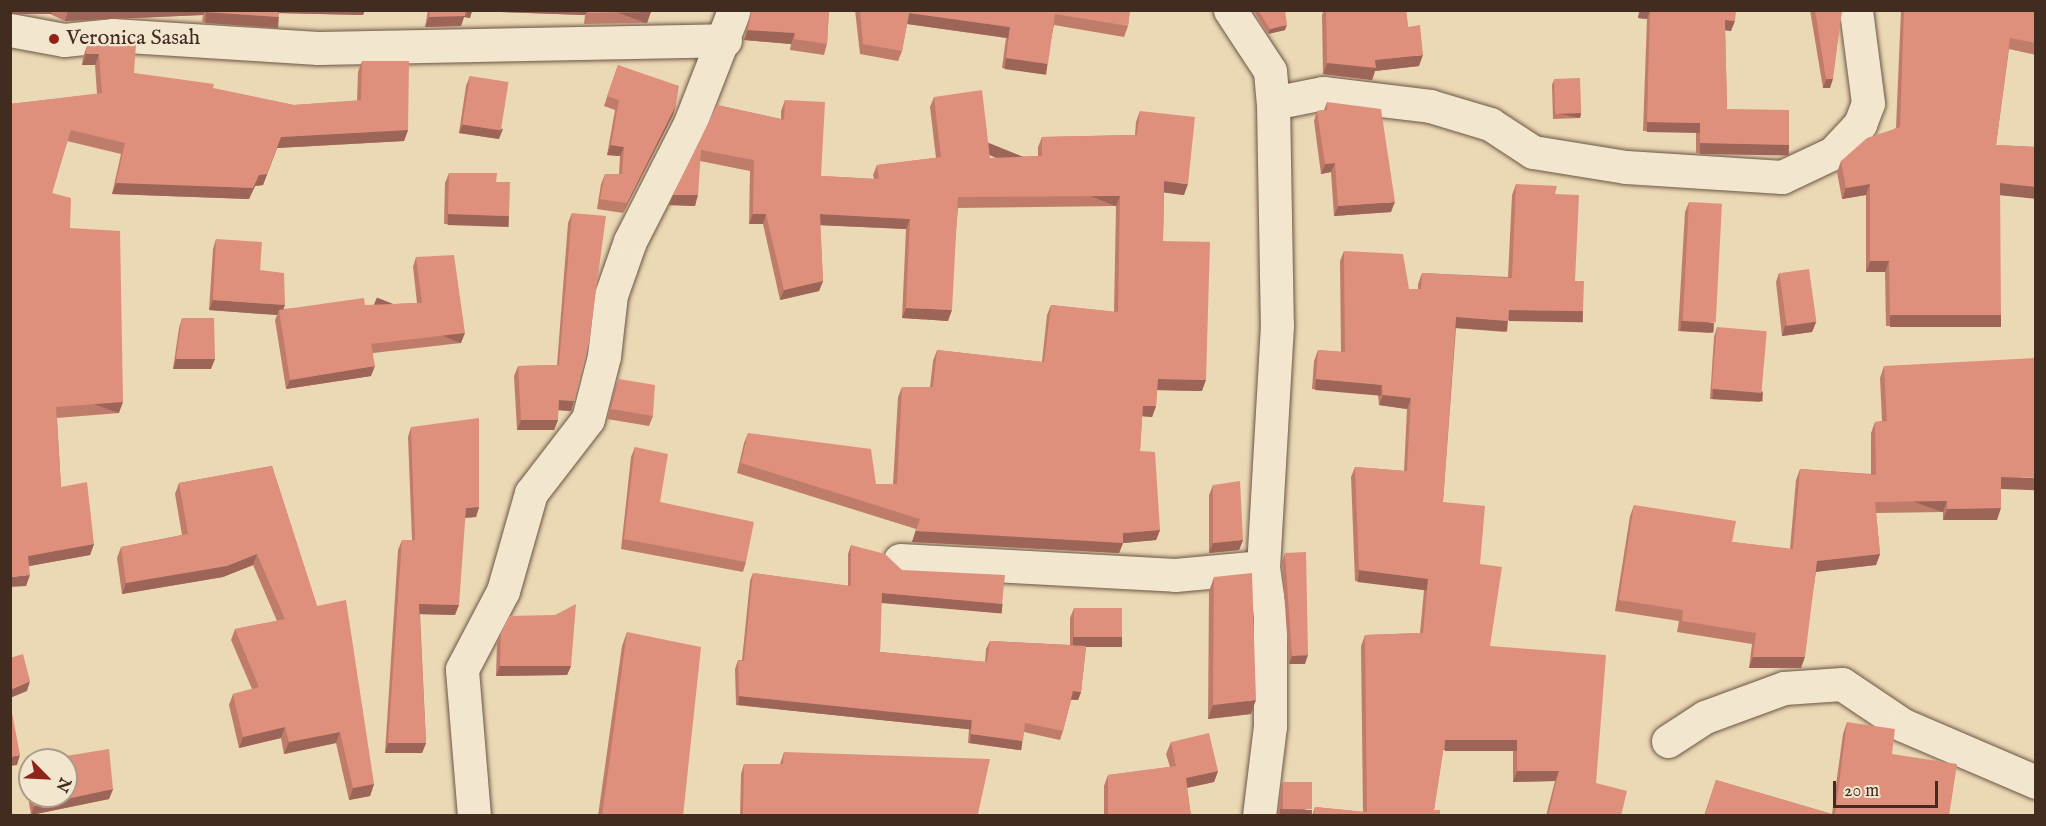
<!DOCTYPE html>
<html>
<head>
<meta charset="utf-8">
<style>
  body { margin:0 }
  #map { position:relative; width:2046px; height:826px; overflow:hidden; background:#ebd8b5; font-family:"IM FELL English",serif }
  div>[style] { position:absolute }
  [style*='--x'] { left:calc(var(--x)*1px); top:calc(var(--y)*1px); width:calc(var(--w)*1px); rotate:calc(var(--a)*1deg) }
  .roads { filter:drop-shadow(0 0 2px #6c5644) drop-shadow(0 0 2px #6c5644) }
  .minor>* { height:33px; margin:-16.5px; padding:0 16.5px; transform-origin:16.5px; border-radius:16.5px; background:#f2e6cf }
  .wall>* { inset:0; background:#c07c6b }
  .shaded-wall>* { inset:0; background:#9c6557; transform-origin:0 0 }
  .building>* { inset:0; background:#df907c; transform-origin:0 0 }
  .dots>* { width:16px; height:16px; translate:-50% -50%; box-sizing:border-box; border:3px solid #f2e6cf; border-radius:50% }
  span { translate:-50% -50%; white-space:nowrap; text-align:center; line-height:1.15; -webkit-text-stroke:4.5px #f2e6cf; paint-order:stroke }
  .poi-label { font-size:22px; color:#422b1f }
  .left { translate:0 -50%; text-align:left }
  .frame { position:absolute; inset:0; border:12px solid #422b1f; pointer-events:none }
  .north { position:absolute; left:18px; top:748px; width:60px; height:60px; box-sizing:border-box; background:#f2e6cf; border:2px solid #ac9b89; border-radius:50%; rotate:114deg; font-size:16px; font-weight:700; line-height:24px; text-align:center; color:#422b1f }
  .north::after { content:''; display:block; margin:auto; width:21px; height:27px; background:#8f2418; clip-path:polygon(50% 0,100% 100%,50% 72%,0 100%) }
  .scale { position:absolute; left:1833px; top:781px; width:105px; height:27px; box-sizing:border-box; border:3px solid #422b1f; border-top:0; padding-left:8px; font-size:18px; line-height:21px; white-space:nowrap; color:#422b1f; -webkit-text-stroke:4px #f2e6cf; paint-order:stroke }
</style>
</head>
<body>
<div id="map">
  <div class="roads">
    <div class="minor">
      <i style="--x:1230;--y:10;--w:73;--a:56.7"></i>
      <i style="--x:1270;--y:71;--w:32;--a:85"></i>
      <i style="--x:1273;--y:103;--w:222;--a:89"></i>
      <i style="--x:1277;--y:325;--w:242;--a:93.3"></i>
      <i style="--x:1263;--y:567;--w:49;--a:81.9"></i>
      <i style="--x:1270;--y:616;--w:110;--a:90"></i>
      <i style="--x:1270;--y:726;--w:91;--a:97"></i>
      <i style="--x:10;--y:30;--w:55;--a:10.5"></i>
      <i style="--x:64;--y:40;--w:48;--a:-5.9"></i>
      <i style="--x:112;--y:35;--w:206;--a:3.6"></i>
      <i style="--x:318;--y:48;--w:407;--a:-1.1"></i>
      <i style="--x:1273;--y:103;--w:51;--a:-11.3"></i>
      <i style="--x:1323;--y:93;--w:108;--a:6.9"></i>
      <i style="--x:1430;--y:106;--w:63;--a:16.7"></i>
      <i style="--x:1490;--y:124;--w:51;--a:33.1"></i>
      <i style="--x:1533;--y:152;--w:94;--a:9.2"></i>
      <i style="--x:1626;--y:167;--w:156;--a:3.7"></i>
      <i style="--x:1782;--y:177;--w:56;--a:-25.2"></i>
      <i style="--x:1833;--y:153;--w:40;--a:-47"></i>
      <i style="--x:1860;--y:124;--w:22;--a:-69"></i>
      <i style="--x:1868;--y:103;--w:94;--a:-97.4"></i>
      <i style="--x:900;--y:560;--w:275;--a:3.1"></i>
      <i style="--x:1175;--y:575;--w:88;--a:-5.2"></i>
      <i style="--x:1668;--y:741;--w:44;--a:-33"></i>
      <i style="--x:1705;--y:717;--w:84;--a:-20.2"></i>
      <i style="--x:1784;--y:688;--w:58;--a:-3.9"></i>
      <i style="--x:1842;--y:684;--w:73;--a:33.9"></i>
      <i style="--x:1903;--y:725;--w:145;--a:23.2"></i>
      <i style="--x:474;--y:816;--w:147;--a:-94.7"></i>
      <i style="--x:462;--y:669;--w:88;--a:-62.3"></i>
      <i style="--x:503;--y:591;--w:102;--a:-74.1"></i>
      <i style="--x:531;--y:493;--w:93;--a:-52.4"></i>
      <i style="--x:588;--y:419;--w:65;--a:-75.7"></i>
      <i style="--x:604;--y:356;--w:61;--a:-83.5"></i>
      <i style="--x:611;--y:295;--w:57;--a:-70.6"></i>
      <i style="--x:630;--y:241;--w:132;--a:-63"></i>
      <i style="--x:690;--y:123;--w:121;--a:-68.7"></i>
    </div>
  </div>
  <div class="wall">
    <i style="clip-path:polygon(10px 10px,365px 10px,363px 15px,279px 13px,275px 27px,202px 22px,203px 15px,65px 21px,50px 14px)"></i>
    <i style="clip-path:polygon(428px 10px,651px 10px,647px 23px,584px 24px,585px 15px,472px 11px,470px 18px,464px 17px,461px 26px,425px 27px)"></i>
    <i style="clip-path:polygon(751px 10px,829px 10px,827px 44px,824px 55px,790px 50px,791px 44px,744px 40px)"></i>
    <i style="clip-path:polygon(855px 10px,1130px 10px,1128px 26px,1124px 37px,1054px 25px,1044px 74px,1002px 68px,1006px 38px,907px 24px,902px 51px,898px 61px,860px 54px)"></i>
    <i style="clip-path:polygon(1253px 10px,1285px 10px,1285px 30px,1268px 34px)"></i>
    <i style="clip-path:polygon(1324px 10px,1406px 10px,1408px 27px,1419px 66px,1375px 71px,1372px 80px,1323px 74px,1322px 15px)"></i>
    <i style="clip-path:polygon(1639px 10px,1736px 10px,1731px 31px,1725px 30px,1727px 109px,1789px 145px,1785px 155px,1696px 153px,1696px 132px,1643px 131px,1647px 19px,1638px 18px)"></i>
    <i style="clip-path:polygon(1810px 10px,1842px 10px,1830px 88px,1823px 88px)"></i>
    <i style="clip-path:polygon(1901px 10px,2036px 10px,2036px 55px,2009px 49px,1996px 145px,2036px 147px,2036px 198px,2000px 195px,1997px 326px,1886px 326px,1885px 272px,1866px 272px,1866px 195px,1842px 199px,1837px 172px,1841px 161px,1896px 128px)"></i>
    <i style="clip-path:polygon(87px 46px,134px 73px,294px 105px,357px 101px,358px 72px,362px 61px,408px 130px,404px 141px,277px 148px,263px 185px,255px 186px,249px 199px,112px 194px,121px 154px,67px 141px,52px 193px,70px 228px,119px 413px,57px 418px,61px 487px,94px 544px,90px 555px,29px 566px,26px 586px,10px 104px,97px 94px,95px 65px,82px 65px,83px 57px)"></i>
    <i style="clip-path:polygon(618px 65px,676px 105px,673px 115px,623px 213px,597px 209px,601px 184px,605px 174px,619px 174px,620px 156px,607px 155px,615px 110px,604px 106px)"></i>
    <i style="clip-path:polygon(470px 76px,499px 139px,459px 133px,466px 86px)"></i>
    <i style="clip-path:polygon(1554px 80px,1581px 113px,1580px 118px,1553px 119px,1552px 85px)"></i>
    <i style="clip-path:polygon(934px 97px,990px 158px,1038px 156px,1038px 147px,1042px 137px,1135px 135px,1136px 122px,1140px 111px,1184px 195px,1164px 192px,1163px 241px,1202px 391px,1157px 390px,1156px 406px,1152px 417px,1142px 416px,1140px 451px,1160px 530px,1156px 540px,1123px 543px,1119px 553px,912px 542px,916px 529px,737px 473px,744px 443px,748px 433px,876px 484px,893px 484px,898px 397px,902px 387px,930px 387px,933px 361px,937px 350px,1042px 362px,1047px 315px,1051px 305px,1114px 312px,1116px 206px,958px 208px,948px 321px,902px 318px,906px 229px,820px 225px,823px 281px,819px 291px,780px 300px,763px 224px,749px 224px,750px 171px,700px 161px,695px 206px,669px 205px,717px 105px,781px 119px,781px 111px,785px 100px,821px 176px,874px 179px,873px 175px,877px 165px,936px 158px,930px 107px)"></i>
    <i style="clip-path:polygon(1327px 102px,1391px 212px,1334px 216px,1331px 172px,1321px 174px,1314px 121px,1317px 111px,1324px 110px)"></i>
    <i style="clip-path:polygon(449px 173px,496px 182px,509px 216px,506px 226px,444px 224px,445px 183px)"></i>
    <i style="clip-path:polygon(1516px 184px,1555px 194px,1575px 281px,1583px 311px,1579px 321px,1508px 320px,1505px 332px,1456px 328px,1443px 502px,1480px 564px,1490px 646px,1621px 816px,1546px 816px,1555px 781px,1513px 782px,1513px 750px,1443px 750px,1434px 810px,1440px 816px,1312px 816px,1315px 807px,1363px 812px,1361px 646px,1365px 635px,1420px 633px,1424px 590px,1355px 581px,1351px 477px,1355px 467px,1404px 471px,1407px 409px,1379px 405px,1378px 395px,1312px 389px,1314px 361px,1318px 350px,1341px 352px,1340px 261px,1344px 251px,1409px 289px,1418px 289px,1418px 284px,1422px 273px,1508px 277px,1512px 195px)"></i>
    <i style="clip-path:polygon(1689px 202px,1711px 333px,1678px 331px,1685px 212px)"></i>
    <i style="clip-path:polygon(572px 213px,574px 401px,571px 411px,558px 410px,558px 420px,554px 430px,517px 430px,514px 376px,518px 366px,557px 365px,568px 223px)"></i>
    <i style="clip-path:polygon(216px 239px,260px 270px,285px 305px,283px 309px,417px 303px,413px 267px,416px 257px,461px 343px,373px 353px,371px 376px,286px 389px,275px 320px,277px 315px,209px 310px,213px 249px)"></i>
    <i style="clip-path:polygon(1779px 273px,1816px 322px,1812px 332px,1782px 336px,1776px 282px)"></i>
    <i style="clip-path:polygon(182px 318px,211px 369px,173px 369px,179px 328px)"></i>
    <i style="clip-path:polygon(1717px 327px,1760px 402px,1710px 399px,1714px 337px)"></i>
    <i style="clip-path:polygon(1884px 366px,2036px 489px,2001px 488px,1997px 520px,1943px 520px,1943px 512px,1876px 513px,1880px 554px,1876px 565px,1816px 572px,1801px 668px,1749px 668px,1752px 644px,1677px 632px,1679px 621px,1615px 611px,1630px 516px,1634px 505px,1732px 542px,1790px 549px,1796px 480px,1800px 469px,1871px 474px,1871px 433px,1875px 422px,1882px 421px,1880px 378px)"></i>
    <i style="clip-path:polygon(619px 379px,653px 416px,649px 426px,607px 419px,615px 389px)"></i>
    <i style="clip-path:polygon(411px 427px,479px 507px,476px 517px,465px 518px,455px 615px,420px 614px,426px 743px,422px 753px,385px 753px,398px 550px,402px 540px,412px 540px,408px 437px)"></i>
    <i style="clip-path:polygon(635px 447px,660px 502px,746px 562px,743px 572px,621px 549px,631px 457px)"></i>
    <i style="clip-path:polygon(272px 466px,374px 784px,370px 796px,349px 800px,336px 743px,284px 754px,281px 738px,239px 748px,229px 705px,233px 694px,252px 689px,231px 640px,235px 629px,277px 621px,253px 565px,223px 577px,122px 594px,117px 558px,121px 547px,182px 535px,175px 494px,179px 483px)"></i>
    <i style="clip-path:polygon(1213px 485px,1243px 540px,1239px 550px,1209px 553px,1209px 495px)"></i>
    <i style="clip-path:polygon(851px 545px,902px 570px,1002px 604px,999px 613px,881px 602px,880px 652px,985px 662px,986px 649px,990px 641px,1070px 645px,1070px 618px,1074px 608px,1122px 637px,1118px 647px,1086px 647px,1081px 692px,1078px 700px,1071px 700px,1063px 731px,1060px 740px,1024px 732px,1019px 750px,968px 743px,969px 729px,736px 705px,735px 669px,738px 660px,742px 660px,750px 581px,753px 573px,848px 586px,848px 554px)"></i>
    <i style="clip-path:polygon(1285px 553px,1305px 664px,1289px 664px,1282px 562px)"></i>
    <i style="clip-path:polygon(1214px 577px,1251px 714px,1208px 719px,1209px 591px)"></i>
    <i style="clip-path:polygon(627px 632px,683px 816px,598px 816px,622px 646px)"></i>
    <i style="clip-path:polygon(501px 633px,571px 666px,567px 675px,496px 676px,497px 643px)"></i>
    <i style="clip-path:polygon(1847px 722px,1892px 754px,1949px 816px,1704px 816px,1716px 780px,1832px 814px,1843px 734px)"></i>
    <i style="clip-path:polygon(1171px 742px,1218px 771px,1214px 782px,1187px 788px,1191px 816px,1104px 816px,1104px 786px,1108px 775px,1170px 767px,1166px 754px)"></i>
    <i style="clip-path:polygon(784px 752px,978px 814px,987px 816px,740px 816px,741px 774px,744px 764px,780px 764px)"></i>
    <i style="clip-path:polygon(28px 762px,30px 762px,30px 796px,66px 796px,113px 789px,109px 799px,31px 815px,24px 772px)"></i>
    <i style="clip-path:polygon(1283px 782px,1310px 815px,1278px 814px,1281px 787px)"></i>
  </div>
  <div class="shaded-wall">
    <i style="left:10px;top:10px;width:42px;height:4px"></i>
    <i style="clip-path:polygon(83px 10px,205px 10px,203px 15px,65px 21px,68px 11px)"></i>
    <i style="clip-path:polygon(275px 10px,365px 10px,363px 15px,274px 13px)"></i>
    <i style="clip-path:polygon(465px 10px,587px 10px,585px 15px,472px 11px,470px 18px,464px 17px,461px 26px,425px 27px,429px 17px)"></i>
    <i style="clip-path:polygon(1641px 10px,1650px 10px,1647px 19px,1638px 18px)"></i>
    <i style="left:206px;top:12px;width:73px;height:11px;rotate:4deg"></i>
    <i style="left:651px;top:12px;width:12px;height:63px;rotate:110deg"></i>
    <i style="left:909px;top:13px;width:102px;height:11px;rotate:8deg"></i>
    <i style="clip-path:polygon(1725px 20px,1735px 21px,1731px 31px,1722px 30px)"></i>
    <i style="clip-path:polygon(1287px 25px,1285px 30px,1268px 34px,1270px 29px)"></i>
    <i style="clip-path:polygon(748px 30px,795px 33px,791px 44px,744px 40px)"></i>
    <i style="clip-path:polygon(86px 54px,99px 54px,95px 65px,82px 65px)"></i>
    <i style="clip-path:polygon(1423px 55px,1419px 66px,1375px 71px,1372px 80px,1323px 74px,1327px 63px,1375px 60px)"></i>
    <i style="left:1006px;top:58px;width:42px;height:11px;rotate:8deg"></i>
    <i style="clip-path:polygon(1826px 79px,1833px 79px,1830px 88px,1823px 88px)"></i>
    <i style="clip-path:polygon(676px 105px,673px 115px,623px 213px,627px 203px)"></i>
    <i style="left:1581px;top:113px;width:5px;height:26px;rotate:101deg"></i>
    <i style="left:1647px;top:122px;width:53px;height:10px;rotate:1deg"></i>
    <i style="clip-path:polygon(463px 124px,503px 129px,499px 139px,459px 133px)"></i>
    <i style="clip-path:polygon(408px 130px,404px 141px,277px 148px,263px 185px,255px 186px,249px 199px,112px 194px,116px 183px,259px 175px,281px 137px)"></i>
    <i style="left:1700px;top:143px;width:89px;height:11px;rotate:1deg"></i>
    <i style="clip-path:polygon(611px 145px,624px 147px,620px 156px,607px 155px)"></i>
    <i style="clip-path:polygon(1335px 163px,1331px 172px,1321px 174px,1325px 164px)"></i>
    <i style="clip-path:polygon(1164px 181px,1188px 184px,1184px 195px,1160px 192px)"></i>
    <i style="left:2000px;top:183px;width:36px;height:12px;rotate:6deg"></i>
    <i style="clip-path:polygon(1870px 184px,1866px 195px,1842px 199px,1846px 188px)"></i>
    <i style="clip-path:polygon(673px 195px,698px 195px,695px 206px,669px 205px)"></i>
    <i style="left:1120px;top:196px;width:11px;height:162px;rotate:112deg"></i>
    <i style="clip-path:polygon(1395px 202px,1391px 212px,1334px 216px,1338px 206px)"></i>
    <i style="left:448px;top:214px;width:61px;height:11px;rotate:2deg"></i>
    <i style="clip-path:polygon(753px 214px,766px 214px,763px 224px,749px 224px)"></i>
    <i style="clip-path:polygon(820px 214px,910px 219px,906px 229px,816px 225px)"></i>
    <i style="clip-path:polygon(1870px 261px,1889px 261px,1885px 272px,1866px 272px)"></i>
    <i style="clip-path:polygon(823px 281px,819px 291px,780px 300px,784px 290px)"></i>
    <i style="clip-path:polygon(213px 300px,285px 305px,281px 315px,279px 310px,277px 315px,209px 310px)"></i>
    <i style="clip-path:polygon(906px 308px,952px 310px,948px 321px,902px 318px)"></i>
    <i style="left:1509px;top:310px;width:74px;height:11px;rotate:1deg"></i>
    <i style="left:1890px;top:315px;width:111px;height:12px"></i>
    <i style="left:1456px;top:317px;width:52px;height:11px;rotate:4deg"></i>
    <i style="left:1681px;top:321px;width:33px;height:10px;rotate:3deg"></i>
    <i style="clip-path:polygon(1816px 322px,1812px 332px,1782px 336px,1785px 326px)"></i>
    <i style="left:465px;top:333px;width:11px;height:95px;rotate:112deg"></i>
    <i style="clip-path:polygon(176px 359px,215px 359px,211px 369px,173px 369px)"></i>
    <i style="clip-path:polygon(375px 366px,371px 376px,286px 389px,290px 380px)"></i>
    <i style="clip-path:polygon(1158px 379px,1206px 380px,1202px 391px,1154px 390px)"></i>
    <i style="left:1316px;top:379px;width:66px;height:11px;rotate:5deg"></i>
    <i style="left:1713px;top:389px;width:50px;height:10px;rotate:3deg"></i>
    <i style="clip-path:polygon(1383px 395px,1411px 398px,1407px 409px,1379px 405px)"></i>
    <i style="clip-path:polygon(559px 400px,574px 401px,571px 411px,556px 410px)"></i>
    <i style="left:123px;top:402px;width:12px;height:67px;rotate:110deg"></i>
    <i style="clip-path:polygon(1143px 406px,1156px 406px,1152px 417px,1139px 416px)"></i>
    <i style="clip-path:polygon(521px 420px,558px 420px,554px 430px,517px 430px)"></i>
    <i style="left:2001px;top:477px;width:35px;height:12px;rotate:2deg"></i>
    <i style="left:1947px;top:501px;width:12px;height:72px;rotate:110deg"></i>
    <i style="clip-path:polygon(479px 507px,476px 517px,462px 518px,466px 508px)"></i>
    <i style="clip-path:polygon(2001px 508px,1997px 520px,1943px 520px,1947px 509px)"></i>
    <i style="clip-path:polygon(1160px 530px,1156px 540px,1123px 543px,1119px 553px,912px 542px,916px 531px,1123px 533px)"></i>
    <i style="clip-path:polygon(1243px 540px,1239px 550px,1209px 553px,1213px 543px)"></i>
    <i style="clip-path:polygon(94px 544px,90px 555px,24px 567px,28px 556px)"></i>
    <i style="clip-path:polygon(257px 554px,253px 565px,223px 577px,122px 594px,126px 583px)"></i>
    <i style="clip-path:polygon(1880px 554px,1876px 565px,1813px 572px,1817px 561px)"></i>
    <i style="left:1359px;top:570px;width:70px;height:12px;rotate:7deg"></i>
    <i style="clip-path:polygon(30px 575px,26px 586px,10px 587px,10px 577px)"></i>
    <i style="left:882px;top:593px;width:121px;height:10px;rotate:5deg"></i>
    <i style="clip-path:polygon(419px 604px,459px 605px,455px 615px,416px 614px)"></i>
    <i style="left:1073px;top:637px;width:49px;height:10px"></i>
    <i style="clip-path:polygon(1308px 655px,1305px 664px,1289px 664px,1292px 656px)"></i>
    <i style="clip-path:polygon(1753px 657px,1805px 657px,1801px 668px,1749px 668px)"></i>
    <i style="clip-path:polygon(500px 666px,571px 666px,567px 675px,496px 676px)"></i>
    <i style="clip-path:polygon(30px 681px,27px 691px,10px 698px,10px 690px)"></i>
    <i style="clip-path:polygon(1073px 691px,1081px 692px,1078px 700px,1069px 699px)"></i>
    <i style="left:739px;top:696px;width:234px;height:9px;rotate:6deg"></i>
    <i style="clip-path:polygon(1256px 700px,1251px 714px,1208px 719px,1213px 705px)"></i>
    <i style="clip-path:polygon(285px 727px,281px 738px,239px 748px,243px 737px)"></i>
    <i style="clip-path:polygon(340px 732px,336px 743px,284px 754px,289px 742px)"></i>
    <i style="left:971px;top:734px;width:52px;height:9px;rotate:8deg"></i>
    <i style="left:1445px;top:740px;width:72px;height:11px"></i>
    <i style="clip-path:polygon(388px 743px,426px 743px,422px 753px,385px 753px)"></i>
    <i style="clip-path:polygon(20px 755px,17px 765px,10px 766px,10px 757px)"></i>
    <i style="clip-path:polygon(1218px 771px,1214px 782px,1181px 789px,1186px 778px)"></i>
    <i style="clip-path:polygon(1517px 771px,1559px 771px,1555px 781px,1513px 782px)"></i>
    <i style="clip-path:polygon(374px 784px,370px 796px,349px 800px,353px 788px)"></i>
    <i style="clip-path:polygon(113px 789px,109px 799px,31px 815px,34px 806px)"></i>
    <i style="left:1280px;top:809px;width:32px;height:5px;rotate:2deg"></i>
  </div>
  <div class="building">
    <i style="clip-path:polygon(206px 10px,278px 10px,279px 17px,206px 12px)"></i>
    <i style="clip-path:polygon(430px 10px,466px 10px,465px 16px,429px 17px)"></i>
    <i style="clip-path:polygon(589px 10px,651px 10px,651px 12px,588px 13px)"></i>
    <i style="clip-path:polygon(752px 10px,829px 10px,827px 44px,794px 39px,795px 33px,748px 30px)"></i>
    <i style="clip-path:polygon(860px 10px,1130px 10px,1128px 26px,1055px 14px,1048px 64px,1006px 58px,1010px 27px,909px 13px,902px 51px,863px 44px)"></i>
    <i style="clip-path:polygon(1258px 10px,1285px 10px,1287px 25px,1270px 29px)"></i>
    <i style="clip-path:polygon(1326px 10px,1406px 10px,1408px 27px,1420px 25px,1423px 55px,1375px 60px,1376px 68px,1327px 63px)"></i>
    <i style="clip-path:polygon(1650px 10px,1736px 10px,1735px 21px,1725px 20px,1727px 109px,1789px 110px,1789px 145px,1700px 143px,1700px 123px,1647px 122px)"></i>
    <i style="clip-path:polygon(1815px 10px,1842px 10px,1833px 79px,1826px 79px)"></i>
    <i style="clip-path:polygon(1904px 10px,2036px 10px,2036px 43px,2010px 38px,1996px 145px,2036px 147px,2036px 187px,2000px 183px,2001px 315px,1890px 315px,1889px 261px,1870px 261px,1870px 184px,1846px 188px,1841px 161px,1867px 138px,1900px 127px)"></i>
    <i style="clip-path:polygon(136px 44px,134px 73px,214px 84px,213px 88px,294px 105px,361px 100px,362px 61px,409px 61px,408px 130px,281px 137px,267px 174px,259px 175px,253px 188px,116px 183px,125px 143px,71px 130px,52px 193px,71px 198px,70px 228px,120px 231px,123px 402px,56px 407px,61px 487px,87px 482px,94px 544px,28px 556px,30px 575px,10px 577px,10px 104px,102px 93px,99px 54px,86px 54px,87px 46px)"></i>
    <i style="clip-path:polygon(618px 65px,679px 86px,676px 105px,627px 203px,600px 199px,605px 174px,622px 174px,624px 147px,611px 145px,619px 100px,607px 96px)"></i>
    <i style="left:470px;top:76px;width:39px;height:49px;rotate:9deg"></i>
    <i style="left:1580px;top:78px;width:35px;height:26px;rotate:88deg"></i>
    <i style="clip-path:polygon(982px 90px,990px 158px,1042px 156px,1042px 137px,1137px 135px,1140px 111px,1195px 117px,1188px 184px,1164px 181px,1163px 241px,1210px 242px,1206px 380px,1158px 379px,1156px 406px,1143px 406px,1140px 451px,1155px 452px,1160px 530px,1123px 533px,1123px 543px,916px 531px,920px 519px,741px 463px,748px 433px,871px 449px,876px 484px,897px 484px,902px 387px,933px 387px,937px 350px,1044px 362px,1051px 305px,1118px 312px,1120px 196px,958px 197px,952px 310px,906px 308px,910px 219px,820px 214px,823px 281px,784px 290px,766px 214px,753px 214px,754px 160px,701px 150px,698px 195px,673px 195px,717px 105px,784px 120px,785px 100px,825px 102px,821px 176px,879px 179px,877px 165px,941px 157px,934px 97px)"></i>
    <i style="clip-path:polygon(1327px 102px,1381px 109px,1395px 202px,1338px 206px,1335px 163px,1325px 164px,1317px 111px,1327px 110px)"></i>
    <i style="clip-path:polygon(449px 173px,497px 173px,496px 182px,510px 182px,509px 216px,448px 214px)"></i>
    <i style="clip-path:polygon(1516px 184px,1557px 186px,1555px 194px,1579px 195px,1575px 281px,1584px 281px,1583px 311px,1509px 310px,1508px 321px,1456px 317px,1443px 502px,1485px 506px,1480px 564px,1502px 567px,1490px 646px,1606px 655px,1596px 783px,1627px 791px,1621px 816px,1548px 816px,1559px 771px,1517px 771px,1517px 740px,1445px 740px,1434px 810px,1440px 810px,1440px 816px,1314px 816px,1315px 807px,1367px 812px,1365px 635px,1423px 633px,1428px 579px,1359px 570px,1355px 467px,1407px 471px,1411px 398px,1383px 395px,1382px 385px,1316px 379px,1318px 350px,1345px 352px,1344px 251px,1403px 254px,1409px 289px,1421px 289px,1422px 273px,1512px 278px)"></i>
    <i style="left:1689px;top:202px;width:33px;height:119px;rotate:3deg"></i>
    <i style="clip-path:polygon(572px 213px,606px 216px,589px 343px,574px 401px,559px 400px,558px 420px,521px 420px,518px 366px,559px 365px)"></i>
    <i style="clip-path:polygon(216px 239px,262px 242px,260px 270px,284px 273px,285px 305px,213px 300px)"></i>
    <i style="clip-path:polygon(454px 255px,465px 333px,371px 344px,375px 366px,290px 380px,279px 310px,364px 298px,365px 305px,422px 303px,416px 257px)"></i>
    <i style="left:1809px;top:269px;width:53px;height:30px;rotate:82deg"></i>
    <i style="clip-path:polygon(182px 318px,214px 318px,215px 359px,176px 359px)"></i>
    <i style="left:1717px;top:327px;width:50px;height:62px;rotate:5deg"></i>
    <i style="clip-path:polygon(2036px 358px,2036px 478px,2001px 477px,2001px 508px,1947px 509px,1947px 501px,1875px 502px,1880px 554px,1817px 561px,1805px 657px,1753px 657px,1756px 633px,1682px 621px,1683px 610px,1619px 600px,1634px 505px,1736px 521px,1732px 542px,1793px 549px,1800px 469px,1876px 475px,1875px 422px,1887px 421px,1884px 366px)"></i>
    <i style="clip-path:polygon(619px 379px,655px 385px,653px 416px,611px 409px)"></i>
    <i style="clip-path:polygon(479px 418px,479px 507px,466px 508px,459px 605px,419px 604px,426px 743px,388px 743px,402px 540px,415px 540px,411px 427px)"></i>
    <i style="clip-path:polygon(635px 447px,668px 454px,660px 502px,754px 522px,746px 562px,624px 539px)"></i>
    <i style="clip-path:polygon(272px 466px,317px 606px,346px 600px,374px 784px,353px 788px,340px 732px,289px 742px,285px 727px,243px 737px,233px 694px,259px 687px,235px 629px,285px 619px,257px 554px,227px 566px,126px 583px,121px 547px,188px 534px,179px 483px)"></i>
    <i style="clip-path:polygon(1240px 481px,1243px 540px,1213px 543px,1213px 485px)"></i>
    <i style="clip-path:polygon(851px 545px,885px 554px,902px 570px,1005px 575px,1002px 604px,882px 593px,880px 652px,987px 662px,990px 641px,1086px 646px,1081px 692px,1073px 691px,1063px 731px,1025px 723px,1023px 741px,971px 734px,972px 720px,739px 696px,738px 660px,744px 661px,753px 573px,851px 586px)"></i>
    <i style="clip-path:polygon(1306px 552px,1308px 655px,1292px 656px,1285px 553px)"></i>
    <i style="clip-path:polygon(1252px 573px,1256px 700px,1213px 705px,1214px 577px)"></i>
    <i style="clip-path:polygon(576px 604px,571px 666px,500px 666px,501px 633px,509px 616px,555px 615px)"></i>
    <i style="left:1074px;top:608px;width:48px;height:29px"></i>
    <i style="clip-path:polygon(627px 632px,701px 647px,683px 816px,602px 816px)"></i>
    <i style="clip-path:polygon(23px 654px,30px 681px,10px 690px,10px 658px)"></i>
    <i style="clip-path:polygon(10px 702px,20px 755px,10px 757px)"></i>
    <i style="clip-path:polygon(1847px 722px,1895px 729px,1892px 754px,1957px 764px,1949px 816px,1705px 816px,1716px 780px,1835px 815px)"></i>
    <i style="clip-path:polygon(1209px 733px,1218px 771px,1186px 778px,1191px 816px,1108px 816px,1108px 775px,1176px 766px,1171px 742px)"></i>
    <i style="clip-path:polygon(109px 749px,113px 789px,34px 806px,33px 796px,66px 796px,66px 760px,41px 760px)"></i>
    <i style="clip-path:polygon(784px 752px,990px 759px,978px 814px,987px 816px,743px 816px,744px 764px,783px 764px)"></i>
    <i style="clip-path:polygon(28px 762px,30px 762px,30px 777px)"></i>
    <i style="left:1283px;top:782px;width:29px;height:27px"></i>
  </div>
  <div class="dots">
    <i style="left:54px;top:39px;background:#8f2418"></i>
  </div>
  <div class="poi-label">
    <span class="left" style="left:66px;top:39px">Veronica Sasah</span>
  </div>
  <div class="frame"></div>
  <div class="north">N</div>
  <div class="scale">20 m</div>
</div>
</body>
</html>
